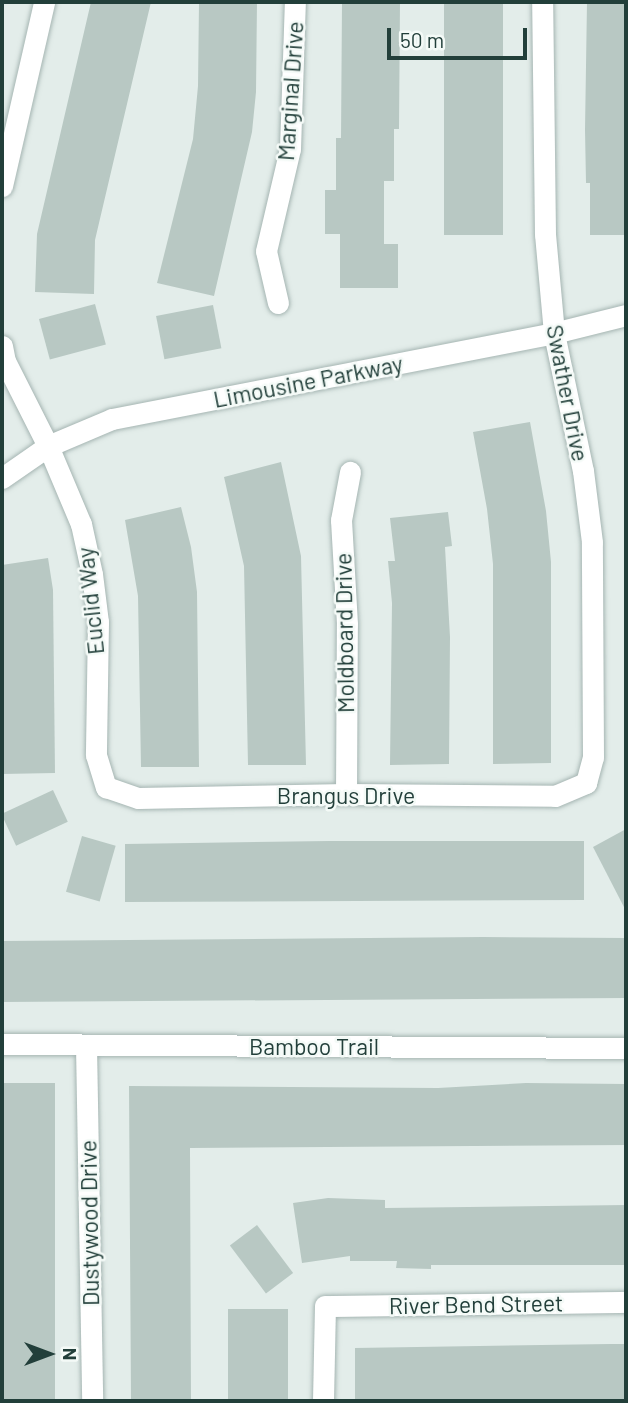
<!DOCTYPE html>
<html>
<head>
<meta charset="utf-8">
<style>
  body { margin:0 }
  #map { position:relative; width:628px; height:1403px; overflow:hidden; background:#e3edea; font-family:Barlow,sans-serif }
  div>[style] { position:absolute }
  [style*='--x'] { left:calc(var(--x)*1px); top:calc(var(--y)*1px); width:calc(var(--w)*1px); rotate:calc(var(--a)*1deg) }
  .building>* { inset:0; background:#b8c8c3; transform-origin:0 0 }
  .roads { filter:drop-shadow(0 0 2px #a5b5b2) drop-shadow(0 0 2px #a5b5b2) }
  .minor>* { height:21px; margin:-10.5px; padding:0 10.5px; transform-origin:10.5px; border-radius:10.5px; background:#fff }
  span { translate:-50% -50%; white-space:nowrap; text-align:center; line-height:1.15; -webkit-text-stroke:5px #f4faf7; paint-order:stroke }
  .street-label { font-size:23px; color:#223f3a }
  .frame { position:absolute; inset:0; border:4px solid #223f3a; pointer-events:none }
  .north { position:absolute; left:14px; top:1319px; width:70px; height:70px; -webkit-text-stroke:5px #f4faf7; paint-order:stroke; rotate:90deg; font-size:19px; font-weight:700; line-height:28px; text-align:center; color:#223f3a }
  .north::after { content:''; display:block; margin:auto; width:24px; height:32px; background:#223f3a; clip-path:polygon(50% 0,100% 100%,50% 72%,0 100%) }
  .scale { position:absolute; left:387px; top:28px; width:140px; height:32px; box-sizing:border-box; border:4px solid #223f3a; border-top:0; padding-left:9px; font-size:21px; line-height:24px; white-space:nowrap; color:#223f3a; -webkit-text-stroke:5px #f4faf7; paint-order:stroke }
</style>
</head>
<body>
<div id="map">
  <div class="building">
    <i style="clip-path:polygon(91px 2px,151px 2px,95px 240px,94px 294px,35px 292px,37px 234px)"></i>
    <i style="clip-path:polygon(199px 2px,257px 2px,256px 92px,252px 132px,214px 296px,157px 283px,193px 139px,198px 86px)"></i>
    <i style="clip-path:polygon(342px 2px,400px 2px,399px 129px,394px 129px,394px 181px,384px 181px,384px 244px,398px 244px,398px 288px,340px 288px,340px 234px,325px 234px,325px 190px,336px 190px,336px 138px,341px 138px)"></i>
    <i style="left:444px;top:2px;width:59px;height:233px"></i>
    <i style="clip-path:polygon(587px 2px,626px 2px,626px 235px,590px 235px,590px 183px,586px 183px,585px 130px)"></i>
    <i style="left:95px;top:304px;width:42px;height:58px;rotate:75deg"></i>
    <i style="left:213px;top:305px;width:44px;height:58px;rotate:79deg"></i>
    <i style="clip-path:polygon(530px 422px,546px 511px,551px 562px,551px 763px,493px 764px,493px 564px,487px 509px,473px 432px)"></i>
    <i style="clip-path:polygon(281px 462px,301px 556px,306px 765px,248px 765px,244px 566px,224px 477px)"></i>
    <i style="clip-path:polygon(181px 507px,191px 547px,197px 592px,199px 767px,141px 767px,138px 596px,125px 520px)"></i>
    <i style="clip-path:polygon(448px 512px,452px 546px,445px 547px,450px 637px,449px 764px,390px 765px,392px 603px,388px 561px,395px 561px,390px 518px)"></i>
    <i style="clip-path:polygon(48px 558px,53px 590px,55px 773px,2px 774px,2px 565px)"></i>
    <i style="left:53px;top:790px;width:35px;height:57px;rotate:65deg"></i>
    <i style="clip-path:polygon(626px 829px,626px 911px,593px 847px)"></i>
    <i style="left:82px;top:836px;width:35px;height:58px;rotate:16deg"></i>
    <i style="clip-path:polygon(329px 841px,584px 841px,584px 900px,125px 902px,125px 844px)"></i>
    <i style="clip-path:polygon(483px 937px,626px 938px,626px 998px,2px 1002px,2px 941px)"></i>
    <i style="left:2px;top:1083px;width:53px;height:318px"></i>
    <i style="clip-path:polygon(526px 1083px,626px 1084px,626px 1145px,190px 1148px,191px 1401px,131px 1401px,129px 1086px,438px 1088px)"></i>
    <i style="clip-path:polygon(328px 1198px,385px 1200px,385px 1208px,626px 1205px,626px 1265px,431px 1265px,431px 1269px,396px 1268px,397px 1261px,350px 1261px,350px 1256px,302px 1263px,293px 1203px)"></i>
    <i style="left:257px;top:1225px;width:60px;height:34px;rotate:53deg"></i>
    <i style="left:228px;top:1309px;width:60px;height:92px"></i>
    <i style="clip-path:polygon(610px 1344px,626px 1344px,626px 1401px,355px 1401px,355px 1348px)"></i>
  </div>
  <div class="roads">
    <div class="minor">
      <i style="--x:2;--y:186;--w:189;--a:-77.1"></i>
      <i style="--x:278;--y:303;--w:53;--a:-103"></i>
      <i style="--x:266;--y:251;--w:105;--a:-76.8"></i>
      <i style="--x:290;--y:149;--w:147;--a:-88.1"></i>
      <i style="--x:2;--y:346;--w:15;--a:79"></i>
      <i style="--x:5;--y:361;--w:95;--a:63.2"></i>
      <i style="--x:48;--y:446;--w:85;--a:67.1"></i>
      <i style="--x:81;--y:524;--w:51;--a:77.6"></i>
      <i style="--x:92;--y:574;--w:48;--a:82.9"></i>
      <i style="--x:98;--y:622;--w:133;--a:90.9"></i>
      <i style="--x:96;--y:755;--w:34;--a:73"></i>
      <i style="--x:106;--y:787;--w:34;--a:19"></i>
      <i style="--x:138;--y:798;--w:208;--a:-1.1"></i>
      <i style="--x:346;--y:794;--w:209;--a:0.5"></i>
      <i style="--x:555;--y:796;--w:34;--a:-23"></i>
      <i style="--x:586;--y:783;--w:27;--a:-75"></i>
      <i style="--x:593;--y:757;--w:215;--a:-90.3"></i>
      <i style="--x:592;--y:542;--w:72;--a:-97.2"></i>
      <i style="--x:583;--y:471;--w:141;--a:-101.9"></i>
      <i style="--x:554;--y:333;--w:99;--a:-95.2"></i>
      <i style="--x:545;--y:234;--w:232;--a:-90.7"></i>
      <i style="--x:2;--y:478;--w:56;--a:-34.8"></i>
      <i style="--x:48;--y:446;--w:69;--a:-22.9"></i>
      <i style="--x:112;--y:419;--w:450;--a:-11"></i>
      <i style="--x:554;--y:333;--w:74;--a:-14"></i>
      <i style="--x:346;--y:794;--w:170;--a:-89.7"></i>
      <i style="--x:347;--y:624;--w:104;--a:-93.3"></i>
      <i style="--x:341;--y:520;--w:49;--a:-79.4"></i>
      <i style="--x:2;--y:1044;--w:624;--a:0.37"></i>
      <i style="--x:86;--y:1045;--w:356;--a:89"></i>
      <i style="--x:323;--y:1401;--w:95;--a:-88.8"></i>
      <i style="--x:325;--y:1306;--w:301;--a:-0.8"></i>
    </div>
  </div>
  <div class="street-label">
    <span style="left:290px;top:91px;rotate:-86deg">Marginal Drive</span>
    <span style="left:308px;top:381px;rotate:-11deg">Limousine Parkway</span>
    <span style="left:568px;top:393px;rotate:79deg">Swather Drive</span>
    <span style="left:90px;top:601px;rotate:-96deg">Euclid Way</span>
    <span style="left:344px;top:633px;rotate:-91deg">Moldboard Drive</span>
    <span style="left:346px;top:795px">Brangus Drive</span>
    <span style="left:314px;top:1046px">Bamboo Trail</span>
    <span style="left:89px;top:1223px;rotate:-91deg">Dustywood Drive</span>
    <span style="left:476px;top:1304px;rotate:-1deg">River Bend Street</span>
  </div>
  <div class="frame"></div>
  <div class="north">N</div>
  <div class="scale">50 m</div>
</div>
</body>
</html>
